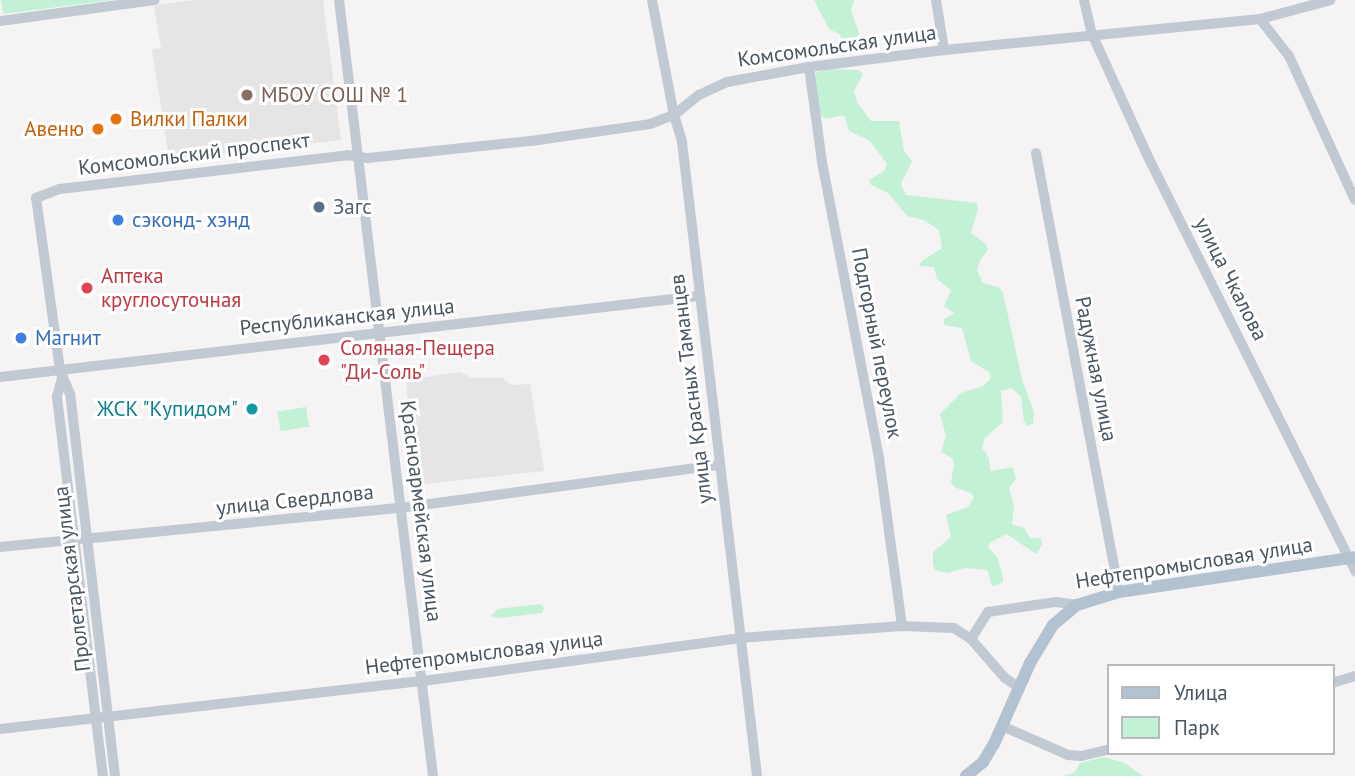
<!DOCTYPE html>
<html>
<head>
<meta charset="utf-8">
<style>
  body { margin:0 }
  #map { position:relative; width:1355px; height:776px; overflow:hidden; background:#f5f3f3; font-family:"PT Sans",sans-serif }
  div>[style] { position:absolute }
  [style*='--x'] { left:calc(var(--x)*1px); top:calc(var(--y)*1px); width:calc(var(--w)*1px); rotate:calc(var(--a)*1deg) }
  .education>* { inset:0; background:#e6e4e5 }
  .green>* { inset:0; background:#c3f1d5; transform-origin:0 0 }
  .minor>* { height:10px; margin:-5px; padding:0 5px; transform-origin:5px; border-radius:5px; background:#c1cad2 }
  .major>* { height:12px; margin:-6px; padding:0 6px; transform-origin:6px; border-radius:6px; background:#b3c2d1 }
  .dots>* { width:19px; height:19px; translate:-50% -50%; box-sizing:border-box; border:4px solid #fff; border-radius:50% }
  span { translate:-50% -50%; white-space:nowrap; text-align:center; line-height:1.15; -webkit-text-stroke:6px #fff; paint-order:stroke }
  .street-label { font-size:21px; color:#4a5661 }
  .education-label { font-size:21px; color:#785e54 }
  .left { translate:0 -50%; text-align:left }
  .food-label { font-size:21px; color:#c56008 }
  .right { translate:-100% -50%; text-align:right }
  .service-label { font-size:21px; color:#4e5e75 }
  .shop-label { font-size:21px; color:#366cbe }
  .health-label { font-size:21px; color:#be3a42 }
  .culture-label { font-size:21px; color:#0d838f }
  .legend { position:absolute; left:1107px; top:664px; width:228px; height:91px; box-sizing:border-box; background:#fff; border:2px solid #b7bbc0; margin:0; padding:9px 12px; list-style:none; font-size:21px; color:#4a5661 }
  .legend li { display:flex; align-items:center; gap:14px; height:35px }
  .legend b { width:35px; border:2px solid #b7bbc0 }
</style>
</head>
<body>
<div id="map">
  <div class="education">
    <i style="clip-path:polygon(194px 0,323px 0,341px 140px,169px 159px,152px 49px,161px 48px,154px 5px)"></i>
    <i style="clip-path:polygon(460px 372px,472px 378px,502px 378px,511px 385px,530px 384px,544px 471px,416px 485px,406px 380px)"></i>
  </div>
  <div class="green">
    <i style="clip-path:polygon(1px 0,113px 0,3px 14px)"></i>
    <i style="clip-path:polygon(814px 0,854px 0,851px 11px,859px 32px,858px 45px,846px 44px,839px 34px,829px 29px)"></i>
    <i style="clip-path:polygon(828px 69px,859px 70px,863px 74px,854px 91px,857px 102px,871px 121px,899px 121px,904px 151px,912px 161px,901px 184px,906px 195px,977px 203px,978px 209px,971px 233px,986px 244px,988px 250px,980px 260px,977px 271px,983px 283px,1000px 288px,1003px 293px,1022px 379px,1034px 412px,1033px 424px,1027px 426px,1024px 421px,1021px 397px,1012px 388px,1001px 391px,1003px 422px,985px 438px,982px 448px,989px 458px,990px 471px,1013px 467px,1016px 479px,1009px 488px,1014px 506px,1012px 524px,1024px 528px,1030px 538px,1041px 538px,1042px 545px,1036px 554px,1007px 534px,991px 542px,988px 547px,997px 557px,1003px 576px,1003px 582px,997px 585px,992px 586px,987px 570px,965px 568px,947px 573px,935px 570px,933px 564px,933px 552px,951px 537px,946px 515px,968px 507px,974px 498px,971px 493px,954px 487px,951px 482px,954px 464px,952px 458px,941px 452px,946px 436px,940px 414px,961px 393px,983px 386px,991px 378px,989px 372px,971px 361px,962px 328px,944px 325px,944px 319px,954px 313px,944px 306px,951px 290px,937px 279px,934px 267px,919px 266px,922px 261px,942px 248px,939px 230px,924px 220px,907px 216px,888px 193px,871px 185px,869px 180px,884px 171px,887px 164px,870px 141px,849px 131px,844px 115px,826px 119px,821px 116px,814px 77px,817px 72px)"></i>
    <i style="left:306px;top:407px;width:20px;height:29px;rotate:81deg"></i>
    <i style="clip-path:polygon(541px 604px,544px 608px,542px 613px,499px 618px,491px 616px,498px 609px)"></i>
    <i style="clip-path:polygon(1104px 757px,1125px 763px,1143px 776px,1063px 776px,1075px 772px,1080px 763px)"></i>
  </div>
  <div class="minor">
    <i style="--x:339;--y:0;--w:782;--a:83.09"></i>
    <i style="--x:652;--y:0;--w:117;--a:79.2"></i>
    <i style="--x:674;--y:115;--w:28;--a:73"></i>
    <i style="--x:682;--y:142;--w:638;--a:83.25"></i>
    <i style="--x:936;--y:0;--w:51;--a:80.9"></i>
    <i style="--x:1084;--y:0;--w:35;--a:77"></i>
    <i style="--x:1092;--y:34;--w:137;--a:65.5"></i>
    <i style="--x:1149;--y:159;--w:461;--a:63.4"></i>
    <i style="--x:1260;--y:19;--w:47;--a:51.9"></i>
    <i style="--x:1289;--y:56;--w:158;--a:65.4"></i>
    <i style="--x:0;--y:21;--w:156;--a:-7.7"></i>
    <i style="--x:809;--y:67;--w:96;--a:82.2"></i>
    <i style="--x:822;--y:162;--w:301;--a:79.1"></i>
    <i style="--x:879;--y:458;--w:170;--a:82.2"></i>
    <i style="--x:1036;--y:153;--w:447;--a:79.3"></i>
    <i style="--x:0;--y:377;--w:704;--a:-6.61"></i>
    <i style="--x:62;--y:378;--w:20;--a:105"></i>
    <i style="--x:57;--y:397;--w:382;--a:83.1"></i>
    <i style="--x:0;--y:547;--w:402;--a:-5.6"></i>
    <i style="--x:400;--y:508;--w:322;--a:-7.7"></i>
    <i style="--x:971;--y:639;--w:52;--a:48.9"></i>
    <i style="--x:1005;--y:678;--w:18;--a:34"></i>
    <i style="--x:1332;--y:683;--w:24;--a:-17"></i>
    <i style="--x:1002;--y:726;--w:72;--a:23.7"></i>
    <i style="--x:1068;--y:755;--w:13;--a:4"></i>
    <i style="--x:1081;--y:756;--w:28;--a:-13"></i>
    <i style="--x:0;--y:729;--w:426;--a:-6.5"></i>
    <i style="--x:423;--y:681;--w:319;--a:-7.7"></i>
    <i style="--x:739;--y:638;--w:163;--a:-4.2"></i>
    <i style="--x:902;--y:626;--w:52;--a:2.2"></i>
    <i style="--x:954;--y:628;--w:20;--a:33"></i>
    <i style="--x:971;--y:639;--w:32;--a:-58"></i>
    <i style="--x:988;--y:612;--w:69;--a:-8.4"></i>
    <i style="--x:1056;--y:602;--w:21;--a:8"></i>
    <i style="--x:115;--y:776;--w:385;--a:-96.7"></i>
    <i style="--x:70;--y:394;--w:26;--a:-113"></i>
    <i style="--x:60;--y:370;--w:174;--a:-97.9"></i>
    <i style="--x:36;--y:198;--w:26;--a:-21"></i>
    <i style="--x:60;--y:189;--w:290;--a:-6.7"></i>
    <i style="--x:348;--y:155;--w:20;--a:9"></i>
    <i style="--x:368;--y:158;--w:164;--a:-6"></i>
    <i style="--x:531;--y:141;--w:120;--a:-8.1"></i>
    <i style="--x:650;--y:124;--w:26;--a:-21"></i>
    <i style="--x:674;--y:115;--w:32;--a:-39"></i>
    <i style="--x:699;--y:95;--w:31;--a:-25"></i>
    <i style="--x:727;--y:82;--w:83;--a:-10.4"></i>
    <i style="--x:809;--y:67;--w:136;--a:-7.2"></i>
    <i style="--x:944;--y:50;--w:318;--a:-5.6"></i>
    <i style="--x:1260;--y:19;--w:73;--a:-15"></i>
  </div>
  <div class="major">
    <i style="--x:966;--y:776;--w:22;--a:-39"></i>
    <i style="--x:983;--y:762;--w:21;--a:-59"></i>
    <i style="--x:994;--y:744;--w:89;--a:-66"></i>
    <i style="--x:1030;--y:663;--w:44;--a:-58.8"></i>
    <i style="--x:1053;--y:625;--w:31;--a:-40"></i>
    <i style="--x:1077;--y:605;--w:44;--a:-17.2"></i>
    <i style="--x:1119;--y:592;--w:239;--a:-8.4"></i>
  </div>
  <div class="dots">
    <i style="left:247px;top:95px;background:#8d6e63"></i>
    <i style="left:116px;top:119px;background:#e8710a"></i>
    <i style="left:98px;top:129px;background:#e8710a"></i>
    <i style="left:319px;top:207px;background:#5c6f8a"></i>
    <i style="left:118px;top:220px;background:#3f7fe0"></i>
    <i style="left:87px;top:288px;background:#e0444e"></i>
    <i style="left:21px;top:338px;background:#3f7fe0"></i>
    <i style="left:324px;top:360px;background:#e0444e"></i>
    <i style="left:252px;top:409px;background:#0f9aa8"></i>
  </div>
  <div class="street-label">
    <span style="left:837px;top:46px;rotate:-8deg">Комсомольская улица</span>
    <span style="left:194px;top:154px;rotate:-7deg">Комсомольский проспект</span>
    <span style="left:1231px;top:279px;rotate:63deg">улица Чкалова</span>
    <span style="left:347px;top:317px;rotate:-6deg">Республиканская улица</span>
    <span style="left:877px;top:343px;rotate:79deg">Подгорный переулок</span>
    <span style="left:1096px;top:369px;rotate:79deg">Радужная улица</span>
    <span style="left:691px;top:389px;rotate:-97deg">улица Красных Таманцев</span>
    <span style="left:295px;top:500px;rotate:-6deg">улица Свердлова</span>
    <span style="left:421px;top:511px;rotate:83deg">Красноармейская улица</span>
    <span style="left:1194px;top:563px;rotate:-9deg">Нефтепромысловая улица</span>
    <span style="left:72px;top:579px;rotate:-97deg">Пролетарская улица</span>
    <span style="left:484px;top:653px;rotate:-7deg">Нефтепромысловая улица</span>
  </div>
  <div class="education-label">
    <span class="left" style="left:261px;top:95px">МБОУ СОШ № 1</span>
  </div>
  <div class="food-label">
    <span class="left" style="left:130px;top:119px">Вилки Палки</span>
    <span class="right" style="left:84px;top:129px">Авеню</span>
  </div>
  <div class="service-label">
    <span class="left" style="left:333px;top:207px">Загс</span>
  </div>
  <div class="shop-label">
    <span class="left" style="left:132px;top:220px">сэконд- хэнд</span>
    <span class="left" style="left:35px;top:338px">Магнит</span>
  </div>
  <div class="health-label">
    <span class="left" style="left:101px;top:288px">Аптека<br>круглосуточная</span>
    <span class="left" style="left:340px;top:360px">Соляная-Пещера<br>"Ди-Соль"</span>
  </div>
  <div class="culture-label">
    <span class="right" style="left:238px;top:409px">ЖСК "Купидом"</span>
  </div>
  <ul class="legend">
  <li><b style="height:9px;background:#b3c2d1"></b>Улица</li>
  <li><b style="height:19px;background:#c3f1d5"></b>Парк</li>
  </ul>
</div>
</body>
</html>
